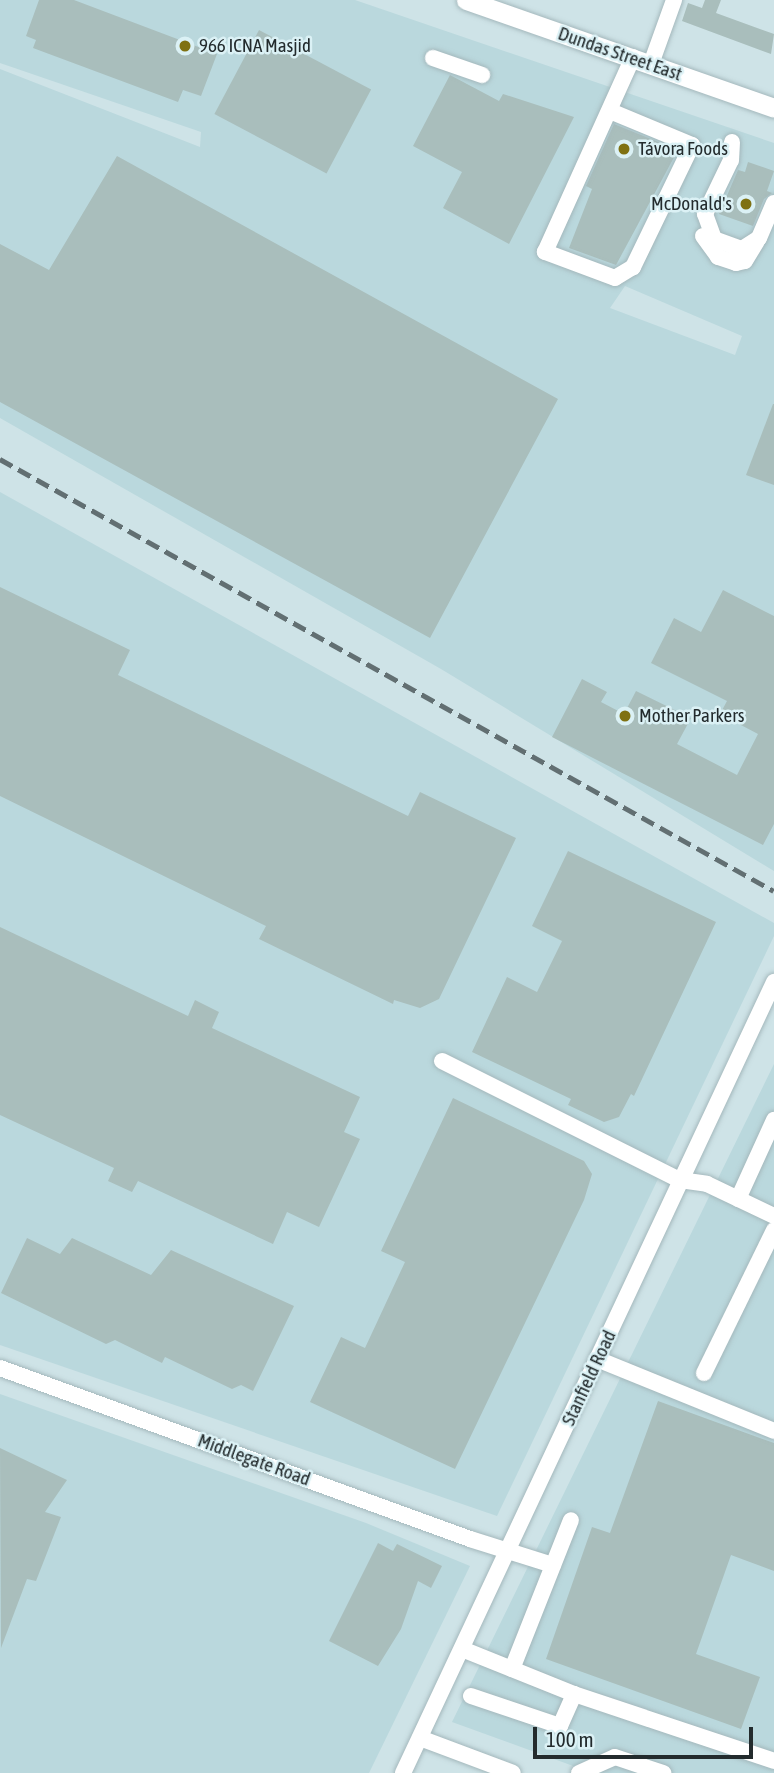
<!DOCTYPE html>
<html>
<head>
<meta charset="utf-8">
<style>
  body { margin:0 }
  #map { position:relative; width:774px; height:1773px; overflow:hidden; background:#cee3e7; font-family:"Asap Condensed",sans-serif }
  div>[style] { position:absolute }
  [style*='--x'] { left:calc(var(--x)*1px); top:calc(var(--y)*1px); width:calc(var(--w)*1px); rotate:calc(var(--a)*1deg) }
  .built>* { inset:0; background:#bad8dd }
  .building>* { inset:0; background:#a9bebc; transform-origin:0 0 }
  .roads { filter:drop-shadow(0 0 2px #a4b8bc) drop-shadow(0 0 2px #a4b8bc) }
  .minor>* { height:16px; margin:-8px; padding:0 8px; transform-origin:8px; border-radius:8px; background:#fff }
  .major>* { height:19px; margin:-9.5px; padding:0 9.5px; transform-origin:9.5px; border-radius:9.5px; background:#fff }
  .rail>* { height:4.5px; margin-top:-2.25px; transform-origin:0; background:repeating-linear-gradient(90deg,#626f72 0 14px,transparent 0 21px) }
  .dots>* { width:19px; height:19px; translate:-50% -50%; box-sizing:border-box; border:4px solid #dbf1f5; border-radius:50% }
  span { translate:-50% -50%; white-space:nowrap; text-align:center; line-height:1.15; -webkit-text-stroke:5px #dbf1f5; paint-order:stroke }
  .poi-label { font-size:19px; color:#232b2d }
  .left { translate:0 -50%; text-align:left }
  .right { translate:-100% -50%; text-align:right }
  .street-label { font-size:19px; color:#232b2d }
  .scale { position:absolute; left:533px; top:1727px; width:220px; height:32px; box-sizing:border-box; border:4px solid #232b2d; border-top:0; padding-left:9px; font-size:21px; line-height:24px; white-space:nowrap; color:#232b2d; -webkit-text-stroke:5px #dbf1f5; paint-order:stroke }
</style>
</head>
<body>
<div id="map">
  <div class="built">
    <i style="clip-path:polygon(evenodd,0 0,355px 0,774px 143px,774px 871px,441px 669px,0 418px,0 69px,200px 147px,201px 132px,0 63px,0 0,625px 286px,742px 336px,735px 355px,610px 308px,625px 286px)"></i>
    <i style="clip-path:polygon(0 492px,774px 923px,774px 936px,497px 1516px,0 1345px)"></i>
    <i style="clip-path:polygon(774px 1064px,774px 1773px,574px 1773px,576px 1767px,452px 1722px)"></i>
    <i style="clip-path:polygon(0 1394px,366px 1523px,470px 1566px,369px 1773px,0 1773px)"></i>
  </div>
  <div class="building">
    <i style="clip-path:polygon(39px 0,74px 0,217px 54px,201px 96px,183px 90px,178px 102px,33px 48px,36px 40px,26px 36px)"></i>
    <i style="clip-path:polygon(705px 0,721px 0,716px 13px,774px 34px,771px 54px,682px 21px,688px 3px,702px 8px)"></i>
    <i style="left:259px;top:30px;width:127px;height:95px;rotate:28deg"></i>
    <i style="clip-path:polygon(450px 75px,499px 101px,503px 94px,574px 117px,509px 244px,443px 208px,462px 172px,413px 146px)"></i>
    <i style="clip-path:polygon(614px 124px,678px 150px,616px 265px,569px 248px,592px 189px,586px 186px)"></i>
    <i style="clip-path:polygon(117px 156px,558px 399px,430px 638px,0 402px,0 244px,49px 270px)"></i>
    <i style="clip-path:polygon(748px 162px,774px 171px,767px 191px,772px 193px,764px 199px,753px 226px,719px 214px,738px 170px,745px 172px)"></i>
    <i style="clip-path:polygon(773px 404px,774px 404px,774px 485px,746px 475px)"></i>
    <i style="clip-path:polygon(0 587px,130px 650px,118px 675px,408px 816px,420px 792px,516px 838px,439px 999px,420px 1008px,394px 1000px,393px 1004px,259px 939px,266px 926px,0 796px)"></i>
    <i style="clip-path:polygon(723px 590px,774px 616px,774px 824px,763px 845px,552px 737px,582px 679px,607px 692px,601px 702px,624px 714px,636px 691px,691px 718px,677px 744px,737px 775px,758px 734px,720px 714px,727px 701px,651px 663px,674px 618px,701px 632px)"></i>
    <i style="clip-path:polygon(568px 851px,716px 922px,634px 1096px,631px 1094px,619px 1117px,604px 1122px,568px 1105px,571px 1099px,472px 1052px,507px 977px,537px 992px,562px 941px,532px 926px)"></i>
    <i style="clip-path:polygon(0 927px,188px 1016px,195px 1000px,219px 1012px,212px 1028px,360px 1097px,344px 1132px,360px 1139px,319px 1227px,287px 1212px,273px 1244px,138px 1181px,132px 1192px,108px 1181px,114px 1168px,0 1115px)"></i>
    <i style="clip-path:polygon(453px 1098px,584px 1161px,592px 1174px,584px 1200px,455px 1469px,310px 1402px,341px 1337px,365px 1348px,405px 1262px,381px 1251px)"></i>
    <i style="clip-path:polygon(27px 1238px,60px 1254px,72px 1238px,151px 1275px,171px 1250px,294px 1306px,253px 1391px,241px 1385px,232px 1389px,165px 1357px,162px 1363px,115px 1340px,106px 1344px,1px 1293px)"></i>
    <i style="clip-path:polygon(658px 1401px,774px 1443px,774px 1571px,731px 1555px,696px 1654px,760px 1677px,741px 1729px,546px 1659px,592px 1527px,610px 1533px)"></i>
    <i style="clip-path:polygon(0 1448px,67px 1480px,45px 1512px,61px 1517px,36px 1581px,27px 1579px,1px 1648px)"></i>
    <i style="clip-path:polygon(378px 1543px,393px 1551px,397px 1544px,442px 1566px,431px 1588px,418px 1581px,401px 1629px,378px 1666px,329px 1641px)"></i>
  </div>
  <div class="roads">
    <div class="minor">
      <i style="--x:433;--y:58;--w:52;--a:19.1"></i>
      <i style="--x:651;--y:64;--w:68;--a:-70.2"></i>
      <i style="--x:610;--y:111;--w:89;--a:22.5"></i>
      <i style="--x:692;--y:145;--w:136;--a:115.8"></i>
      <i style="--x:633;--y:267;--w:21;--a:149"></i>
      <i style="--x:615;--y:278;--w:75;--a:-159.6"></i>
      <i style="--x:545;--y:252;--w:214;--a:-65.7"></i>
      <i style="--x:732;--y:142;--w:18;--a:93"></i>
      <i style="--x:731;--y:160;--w:60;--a:115.7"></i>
      <i style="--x:705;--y:214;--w:27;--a:70"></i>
      <i style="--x:714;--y:239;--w:30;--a:20"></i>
      <i style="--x:742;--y:249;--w:20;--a:-33"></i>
      <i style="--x:759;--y:238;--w:38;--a:-67"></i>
      <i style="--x:703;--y:236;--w:26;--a:54"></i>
      <i style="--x:718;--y:257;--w:19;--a:18"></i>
      <i style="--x:736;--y:263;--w:9;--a:-13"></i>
      <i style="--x:745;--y:261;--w:23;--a:-59"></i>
      <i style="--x:442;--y:1061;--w:266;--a:26.6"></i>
      <i style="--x:680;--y:1180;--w:27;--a:8"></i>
      <i style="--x:707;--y:1184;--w:74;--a:25.5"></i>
      <i style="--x:738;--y:1199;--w:87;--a:-65.5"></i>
      <i style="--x:597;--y:1359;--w:191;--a:22.1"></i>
      <i style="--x:0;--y:1368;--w:500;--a:19.99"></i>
      <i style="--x:470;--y:1539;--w:87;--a:17.4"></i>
      <i style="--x:704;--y:1373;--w:159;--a:-63.9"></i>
      <i style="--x:462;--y:1649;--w:121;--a:21.9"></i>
      <i style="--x:574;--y:1694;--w:211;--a:18.5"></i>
      <i style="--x:512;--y:1669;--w:160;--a:-68.4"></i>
      <i style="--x:471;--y:1696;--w:94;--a:18.6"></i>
      <i style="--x:560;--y:1726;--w:35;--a:-66"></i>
      <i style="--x:420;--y:1738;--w:99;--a:20.6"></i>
      <i style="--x:403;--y:1773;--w:874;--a:-64.87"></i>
      <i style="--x:579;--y:1773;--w:39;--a:-24"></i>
      <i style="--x:615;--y:1757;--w:51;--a:18.4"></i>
    </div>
    <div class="major">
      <i style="--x:466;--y:0;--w:326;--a:19.3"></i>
    </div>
  </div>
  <div class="rail">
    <i style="--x:0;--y:459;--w:886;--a:29.17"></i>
  </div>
  <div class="dots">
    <i style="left:185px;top:46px;background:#7f7112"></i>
    <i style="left:624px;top:149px;background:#7f7112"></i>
    <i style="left:746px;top:204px;background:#7f7112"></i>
    <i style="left:625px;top:716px;background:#7f7112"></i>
  </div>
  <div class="poi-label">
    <span class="left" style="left:199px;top:46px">966 ICNA Masjid</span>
    <span class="left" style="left:638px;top:149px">Távora Foods</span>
    <span class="right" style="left:732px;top:204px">McDonald's</span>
    <span class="left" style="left:639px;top:716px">Mother Parkers</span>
  </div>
  <div class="street-label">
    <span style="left:620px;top:54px;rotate:19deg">Dundas Street East</span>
    <span style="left:589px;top:1378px;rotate:-65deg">Stanfield Road</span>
    <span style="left:254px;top:1460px;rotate:20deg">Middlegate Road</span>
  </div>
  <div class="scale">100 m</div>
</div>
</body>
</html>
